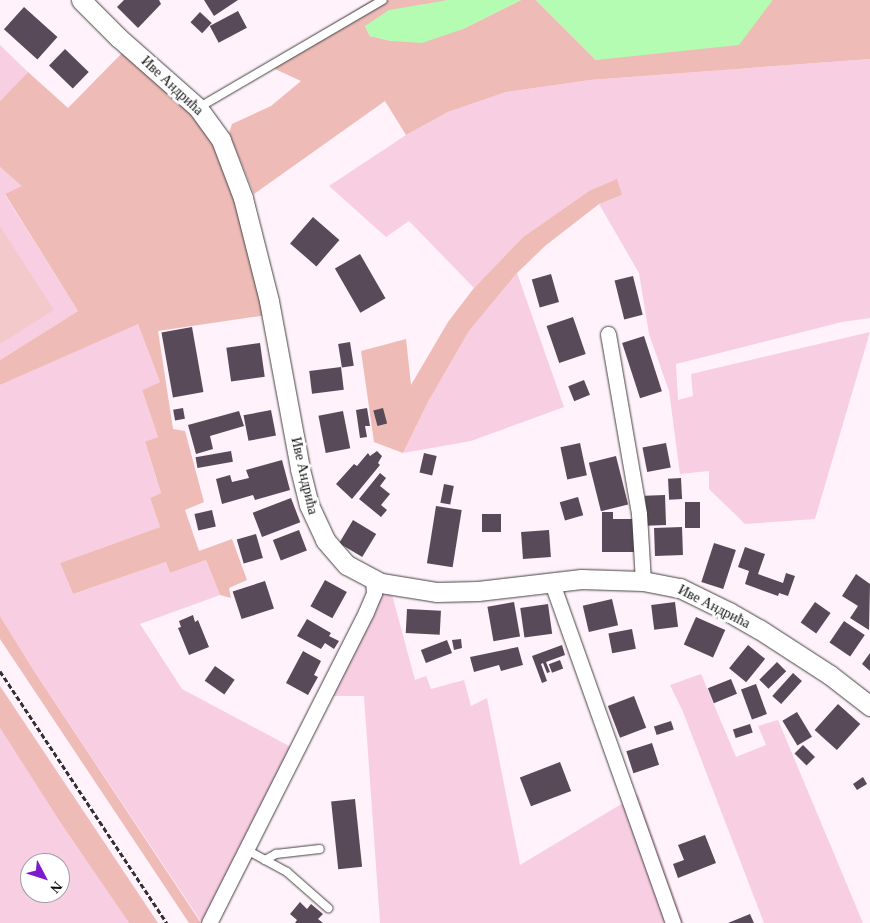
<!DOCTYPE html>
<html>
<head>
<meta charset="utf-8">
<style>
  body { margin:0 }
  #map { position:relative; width:870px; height:923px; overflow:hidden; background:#fff2fa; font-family:Georgia,serif }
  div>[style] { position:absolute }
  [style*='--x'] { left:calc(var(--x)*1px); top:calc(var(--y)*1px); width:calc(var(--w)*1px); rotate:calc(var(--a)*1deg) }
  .farmland>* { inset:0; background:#f8cee3 }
  .green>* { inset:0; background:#eebbb7 }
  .pitch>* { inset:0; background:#f4c9cc }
  .water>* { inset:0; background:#b3fcb1 }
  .building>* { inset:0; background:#594a59; transform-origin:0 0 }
  .path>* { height:3px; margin-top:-1.5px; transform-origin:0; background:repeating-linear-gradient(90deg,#313131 0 5px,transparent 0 7.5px) }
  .roads { filter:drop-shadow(0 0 1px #424242) drop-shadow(0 0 1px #424242) }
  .service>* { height:8px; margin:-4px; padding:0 4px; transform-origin:4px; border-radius:4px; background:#fff }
  .minor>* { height:15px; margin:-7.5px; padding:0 7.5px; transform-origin:7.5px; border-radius:7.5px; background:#fff }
  .tertiary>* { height:19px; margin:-9.5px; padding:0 9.5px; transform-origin:9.5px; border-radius:9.5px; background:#fff }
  span { translate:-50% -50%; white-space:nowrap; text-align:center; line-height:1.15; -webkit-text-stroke:5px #fff; paint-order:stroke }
  .street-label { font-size:14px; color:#0f0f0f }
  .north { position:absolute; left:20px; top:853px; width:50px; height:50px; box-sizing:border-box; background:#fff; border:1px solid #9f9f9f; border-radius:50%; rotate:130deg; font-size:14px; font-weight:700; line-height:20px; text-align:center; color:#0f0f0f }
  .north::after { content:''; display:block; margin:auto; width:18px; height:22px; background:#7d19ce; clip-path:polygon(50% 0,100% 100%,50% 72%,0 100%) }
</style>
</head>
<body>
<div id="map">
  <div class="farmland">
    <i style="clip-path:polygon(0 45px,28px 72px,0 101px)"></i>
    <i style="clip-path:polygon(870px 59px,870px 318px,842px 322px,676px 364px,678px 400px,693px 396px,691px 374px,870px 332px,815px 519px,745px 524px,709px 489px,709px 471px,680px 474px,669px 391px,649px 334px,639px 273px,599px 204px,622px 195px,589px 191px,523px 237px,474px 288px,409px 221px,386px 237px,329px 186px,406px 135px,448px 112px,506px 92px,590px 80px)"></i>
    <i style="clip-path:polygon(0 167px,23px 186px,5px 195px,78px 311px,0 360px)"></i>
    <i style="clip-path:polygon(517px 273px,564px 407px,471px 441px,403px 453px,428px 402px,469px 331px)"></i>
    <i style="clip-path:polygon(138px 323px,160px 382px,142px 390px,158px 437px,145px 443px,161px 493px,150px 498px,160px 527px,60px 563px,73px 594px,166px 562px,170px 573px,206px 560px,220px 595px,140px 624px,182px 689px,291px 747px,202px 923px,34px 671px,0 616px,0 385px)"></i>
    <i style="clip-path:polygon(382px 588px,391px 591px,415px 680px,426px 676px,431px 689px,464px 680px,471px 706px,487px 698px,520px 865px,638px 794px,684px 923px,380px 923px,364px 696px,326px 696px)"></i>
    <i style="clip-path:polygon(701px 674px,736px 757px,766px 745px,758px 726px,778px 720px,863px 923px,764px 923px,683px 712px,670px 685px)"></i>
    <i style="clip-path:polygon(evenodd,0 728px,60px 822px,129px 923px,0 923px,0 728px,30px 863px,60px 863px,60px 893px,30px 893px,30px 863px)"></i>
  </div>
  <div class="green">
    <i style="clip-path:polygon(372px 0,448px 0,365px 26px,370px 36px,391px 41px,463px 29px,521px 0,536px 0,596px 60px,772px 0,870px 0,870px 59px,590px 80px,506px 92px,448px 112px,406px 135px,385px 101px,254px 194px,229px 133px,232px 124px,271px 106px,301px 81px,275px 69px,272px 61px)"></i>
    <i style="clip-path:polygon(124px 51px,202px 122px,225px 164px,267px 315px,158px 331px,173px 429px,185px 431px,204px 502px,185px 510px,199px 551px,232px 539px,247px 580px,229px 588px,231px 598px,220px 595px,206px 560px,170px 573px,166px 562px,73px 594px,60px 563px,160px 527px,150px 498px,161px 493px,145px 442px,158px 437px,142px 390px,160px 382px,138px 324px,0 385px,0 360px,78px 311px,5px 194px,22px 186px,0 167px,0 101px,28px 72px,68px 108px)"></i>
    <i style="clip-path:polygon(617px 179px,622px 195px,599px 204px,545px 246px,517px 273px,469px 331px,428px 402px,403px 453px,374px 442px,361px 351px,406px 339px,411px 385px,448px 322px,474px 288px,523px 237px,589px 191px)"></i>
    <i style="clip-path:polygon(0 616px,34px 671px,201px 923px,189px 923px,0 639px)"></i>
    <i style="clip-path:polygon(0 686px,158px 923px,129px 923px,60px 822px,0 728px)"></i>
  </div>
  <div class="pitch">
    <i style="clip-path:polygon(0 226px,54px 310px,0 344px)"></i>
  </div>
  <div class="water">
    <i style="clip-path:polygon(448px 0,521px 0,463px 29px,422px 43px,391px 41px,370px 36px,365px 26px,389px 10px)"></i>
    <i style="clip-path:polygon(536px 0,772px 0,772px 1px,739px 45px,596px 60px)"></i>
  </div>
  <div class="building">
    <i style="clip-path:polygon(124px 0,159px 0,161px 4px,138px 28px,117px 7px)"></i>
    <i style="clip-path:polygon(204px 0,238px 0,214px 16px)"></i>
    <i style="left:24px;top:7px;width:45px;height:30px;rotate:42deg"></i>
    <i style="left:238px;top:11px;width:19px;height:32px;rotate:62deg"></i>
    <i style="left:200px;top:12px;width:16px;height:14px;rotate:43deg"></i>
    <i style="left:65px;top:49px;width:33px;height:23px;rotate:44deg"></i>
    <i style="left:313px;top:217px;width:35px;height:35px;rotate:41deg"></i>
    <i style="left:360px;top:254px;width:51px;height:29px;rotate:60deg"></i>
    <i style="left:551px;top:274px;width:29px;height:20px;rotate:74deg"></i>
    <i style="left:633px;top:276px;width:40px;height:19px;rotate:76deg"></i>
    <i style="left:573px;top:317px;width:39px;height:28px;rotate:71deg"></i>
    <i style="left:192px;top:327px;width:66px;height:31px;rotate:80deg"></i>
    <i style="left:644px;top:336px;width:58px;height:23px;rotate:72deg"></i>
    <i style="left:350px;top:342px;width:24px;height:12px;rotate:81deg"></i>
    <i style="left:260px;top:343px;width:34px;height:34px;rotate:82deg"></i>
    <i style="left:341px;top:367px;width:23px;height:32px;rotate:83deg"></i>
    <i style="left:584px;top:380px;width:16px;height:17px;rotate:68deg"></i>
    <i style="left:183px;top:408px;width:11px;height:10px;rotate:80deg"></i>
    <i style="clip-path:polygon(367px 408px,370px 426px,365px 426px,367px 437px,360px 438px,356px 410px)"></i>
    <i style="left:383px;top:408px;width:16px;height:10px;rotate:75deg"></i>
    <i style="left:271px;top:410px;width:26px;height:28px;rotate:79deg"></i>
    <i style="clip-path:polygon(239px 411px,244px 426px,210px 436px,213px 449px,196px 454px,188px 425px)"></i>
    <i style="left:343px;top:411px;width:38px;height:25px;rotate:79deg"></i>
    <i style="left:580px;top:443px;width:33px;height:20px;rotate:78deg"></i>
    <i style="left:666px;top:443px;width:25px;height:24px;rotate:79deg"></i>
    <i style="left:231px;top:451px;width:11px;height:36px;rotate:80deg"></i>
    <i style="clip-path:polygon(377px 451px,382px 456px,378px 463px,380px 465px,352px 499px,336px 484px,354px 464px,357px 466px,368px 453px,370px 456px)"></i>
    <i style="left:424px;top:453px;width:13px;height:20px;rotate:13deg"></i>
    <i style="left:616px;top:456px;width:50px;height:28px;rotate:76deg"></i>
    <i style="clip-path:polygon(282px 460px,290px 490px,255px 500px,253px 495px,222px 504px,216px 479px,230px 475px,232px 482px,249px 478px,246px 470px)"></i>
    <i style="clip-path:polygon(380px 473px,386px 478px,380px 486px,390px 494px,381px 505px,387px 510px,381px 517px,359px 499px)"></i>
    <i style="left:681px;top:478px;width:21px;height:13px;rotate:87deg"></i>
    <i style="left:444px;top:484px;width:10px;height:19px;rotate:11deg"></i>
    <i style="left:665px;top:495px;width:30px;height:20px;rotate:88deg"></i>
    <i style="left:578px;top:497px;width:19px;height:19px;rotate:74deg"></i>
    <i style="left:291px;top:498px;width:26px;height:41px;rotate:69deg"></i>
    <i style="left:685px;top:502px;width:15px;height:26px"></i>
    <i style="left:436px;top:506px;width:26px;height:58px;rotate:9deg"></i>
    <i style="left:212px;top:510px;width:17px;height:18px;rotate:77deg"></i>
    <i style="clip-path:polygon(602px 512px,613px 512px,613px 519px,634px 519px,634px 552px,602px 552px)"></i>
    <i style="left:482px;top:514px;width:19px;height:18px"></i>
    <i style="left:353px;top:520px;width:27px;height:27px;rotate:31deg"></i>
    <i style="left:682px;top:527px;width:28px;height:28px;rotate:88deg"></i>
    <i style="left:299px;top:530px;width:22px;height:28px;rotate:69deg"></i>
    <i style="left:549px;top:530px;width:27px;height:28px;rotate:86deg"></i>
    <i style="left:256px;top:534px;width:25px;height:20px;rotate:74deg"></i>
    <i style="left:714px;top:543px;width:23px;height:41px;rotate:18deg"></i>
    <i style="clip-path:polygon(745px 547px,765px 554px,758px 574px,783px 583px,786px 573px,795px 576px,788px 596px,779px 593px,778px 596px,745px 584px,749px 571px,738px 567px)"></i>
    <i style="clip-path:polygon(856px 574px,870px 584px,869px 630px,850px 618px,858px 606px,842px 596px)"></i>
    <i style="left:325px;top:580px;width:25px;height:30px;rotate:29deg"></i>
    <i style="left:265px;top:581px;width:29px;height:34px;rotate:72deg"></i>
    <i style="left:612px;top:599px;width:27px;height:30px;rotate:77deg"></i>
    <i style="left:514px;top:602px;width:35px;height:27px;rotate:80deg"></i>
    <i style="left:675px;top:602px;width:25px;height:24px;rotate:83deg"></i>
    <i style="left:815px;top:602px;width:19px;height:25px;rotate:35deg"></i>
    <i style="left:548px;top:604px;width:30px;height:28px;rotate:82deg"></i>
    <i style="left:407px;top:609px;width:34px;height:24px;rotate:3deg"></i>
    <i style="clip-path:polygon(193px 615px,195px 622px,198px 620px,209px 647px,189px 655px,178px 628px,181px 627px,179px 621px)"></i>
    <i style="left:696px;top:617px;width:32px;height:30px;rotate:24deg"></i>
    <i style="clip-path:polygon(307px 619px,331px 633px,329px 636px,339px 641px,334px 649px,325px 643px,321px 649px,297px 636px)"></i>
    <i style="left:844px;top:621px;width:25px;height:26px;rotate:34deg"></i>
    <i style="left:632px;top:629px;width:20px;height:24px;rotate:79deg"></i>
    <i style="clip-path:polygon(461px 639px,462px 648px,454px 650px,452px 640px)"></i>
    <i style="left:447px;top:640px;width:14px;height:28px;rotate:69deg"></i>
    <i style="clip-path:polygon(562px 645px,565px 655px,546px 662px,550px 672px,547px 673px,543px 663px,541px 664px,547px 681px,542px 683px,532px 656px)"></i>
    <i style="left:748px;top:645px;width:22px;height:30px;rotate:39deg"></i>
    <i style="clip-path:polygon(518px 647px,523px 665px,501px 671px,499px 665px,474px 672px,470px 657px)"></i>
    <i style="clip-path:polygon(303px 651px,321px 661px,314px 675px,318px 677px,308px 695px,286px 683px)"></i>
    <i style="clip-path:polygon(870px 653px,870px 671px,862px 664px)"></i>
    <i style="left:560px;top:660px;width:9px;height:12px;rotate:69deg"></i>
    <i style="left:777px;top:662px;width:13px;height:25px;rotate:45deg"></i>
    <i style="left:215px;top:666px;width:24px;height:18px;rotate:35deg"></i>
    <i style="left:793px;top:673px;width:12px;height:31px;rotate:42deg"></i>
    <i style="left:731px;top:679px;width:16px;height:25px;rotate:68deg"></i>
    <i style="left:756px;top:684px;width:32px;height:16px;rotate:70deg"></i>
    <i style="left:634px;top:696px;width:34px;height:28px;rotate:69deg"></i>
    <i style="left:838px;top:704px;width:30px;height:35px;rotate:42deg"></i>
    <i style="left:797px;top:712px;width:29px;height:17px;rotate:59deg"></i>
    <i style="left:671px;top:721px;width:9px;height:18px;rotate:72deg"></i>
    <i style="left:750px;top:724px;width:9px;height:18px;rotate:72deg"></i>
    <i style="left:652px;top:743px;width:23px;height:27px;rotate:72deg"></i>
    <i style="left:803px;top:745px;width:17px;height:12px;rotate:45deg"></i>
    <i style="left:560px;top:762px;width:31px;height:43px;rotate:69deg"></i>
    <i style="clip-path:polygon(863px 777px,867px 784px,857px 790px,853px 784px)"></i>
    <i style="left:355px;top:799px;width:68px;height:24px;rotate:84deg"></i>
    <i style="clip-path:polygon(705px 835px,716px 863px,678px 878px,673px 864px,684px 860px,678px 845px)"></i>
    <i style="clip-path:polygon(300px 902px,307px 909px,311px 904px,323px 914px,318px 919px,323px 923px,295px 923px,297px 920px,290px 914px)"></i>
    <i style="clip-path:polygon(750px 914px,754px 923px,728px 923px)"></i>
  </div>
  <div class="path">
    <i style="--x:0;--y:671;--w:302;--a:56.5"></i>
  </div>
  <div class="roads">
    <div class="service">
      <i style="--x:198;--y:108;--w:214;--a:-30.3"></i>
      <i style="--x:245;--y:849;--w:48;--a:28.7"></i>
      <i style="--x:287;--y:872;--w:55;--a:41.3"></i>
      <i style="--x:265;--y:860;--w:13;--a:-29"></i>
      <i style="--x:276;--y:854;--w:44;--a:-6.5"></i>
    </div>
    <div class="minor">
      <i style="--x:608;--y:334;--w:183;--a:80.2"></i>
      <i style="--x:639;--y:514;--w:67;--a:86.6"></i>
      <i style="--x:552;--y:583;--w:361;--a:70.4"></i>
      <i style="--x:209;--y:923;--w:348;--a:-63.2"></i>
      <i style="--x:366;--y:612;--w:21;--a:-67"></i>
      <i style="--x:374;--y:593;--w:14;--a:-94"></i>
    </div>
    <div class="tertiary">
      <i style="--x:81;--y:0;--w:54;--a:45"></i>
      <i style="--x:119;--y:38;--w:106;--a:41.5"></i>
      <i style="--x:198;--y:108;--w:39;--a:54"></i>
      <i style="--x:221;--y:140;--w:62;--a:69.2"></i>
      <i style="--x:243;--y:198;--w:106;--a:75.8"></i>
      <i style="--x:269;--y:301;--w:171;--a:79.5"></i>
      <i style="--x:300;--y:469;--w:37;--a:76"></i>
      <i style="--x:309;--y:505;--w:38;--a:65"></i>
      <i style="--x:325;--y:540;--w:33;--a:49"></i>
      <i style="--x:347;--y:565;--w:38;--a:28"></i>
      <i style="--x:381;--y:583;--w:57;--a:9.1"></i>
      <i style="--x:437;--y:592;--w:41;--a:-1.4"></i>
      <i style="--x:478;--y:591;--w:104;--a:-6.6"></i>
      <i style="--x:581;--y:579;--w:62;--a:1.8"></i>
      <i style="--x:643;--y:581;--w:38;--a:11"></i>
      <i style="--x:680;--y:588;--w:55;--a:26.1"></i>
      <i style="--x:729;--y:612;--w:34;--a:30"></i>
      <i style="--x:759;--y:629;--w:85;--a:32.9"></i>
      <i style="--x:830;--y:675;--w:51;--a:37.8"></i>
    </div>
  </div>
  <div class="street-label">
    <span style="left:172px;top:86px;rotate:43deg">Иве Андрића</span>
    <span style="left:304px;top:476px;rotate:77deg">Иве Андрића</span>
    <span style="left:714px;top:607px;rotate:27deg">Иве Андрића</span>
  </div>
  <div class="north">N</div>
</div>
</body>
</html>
